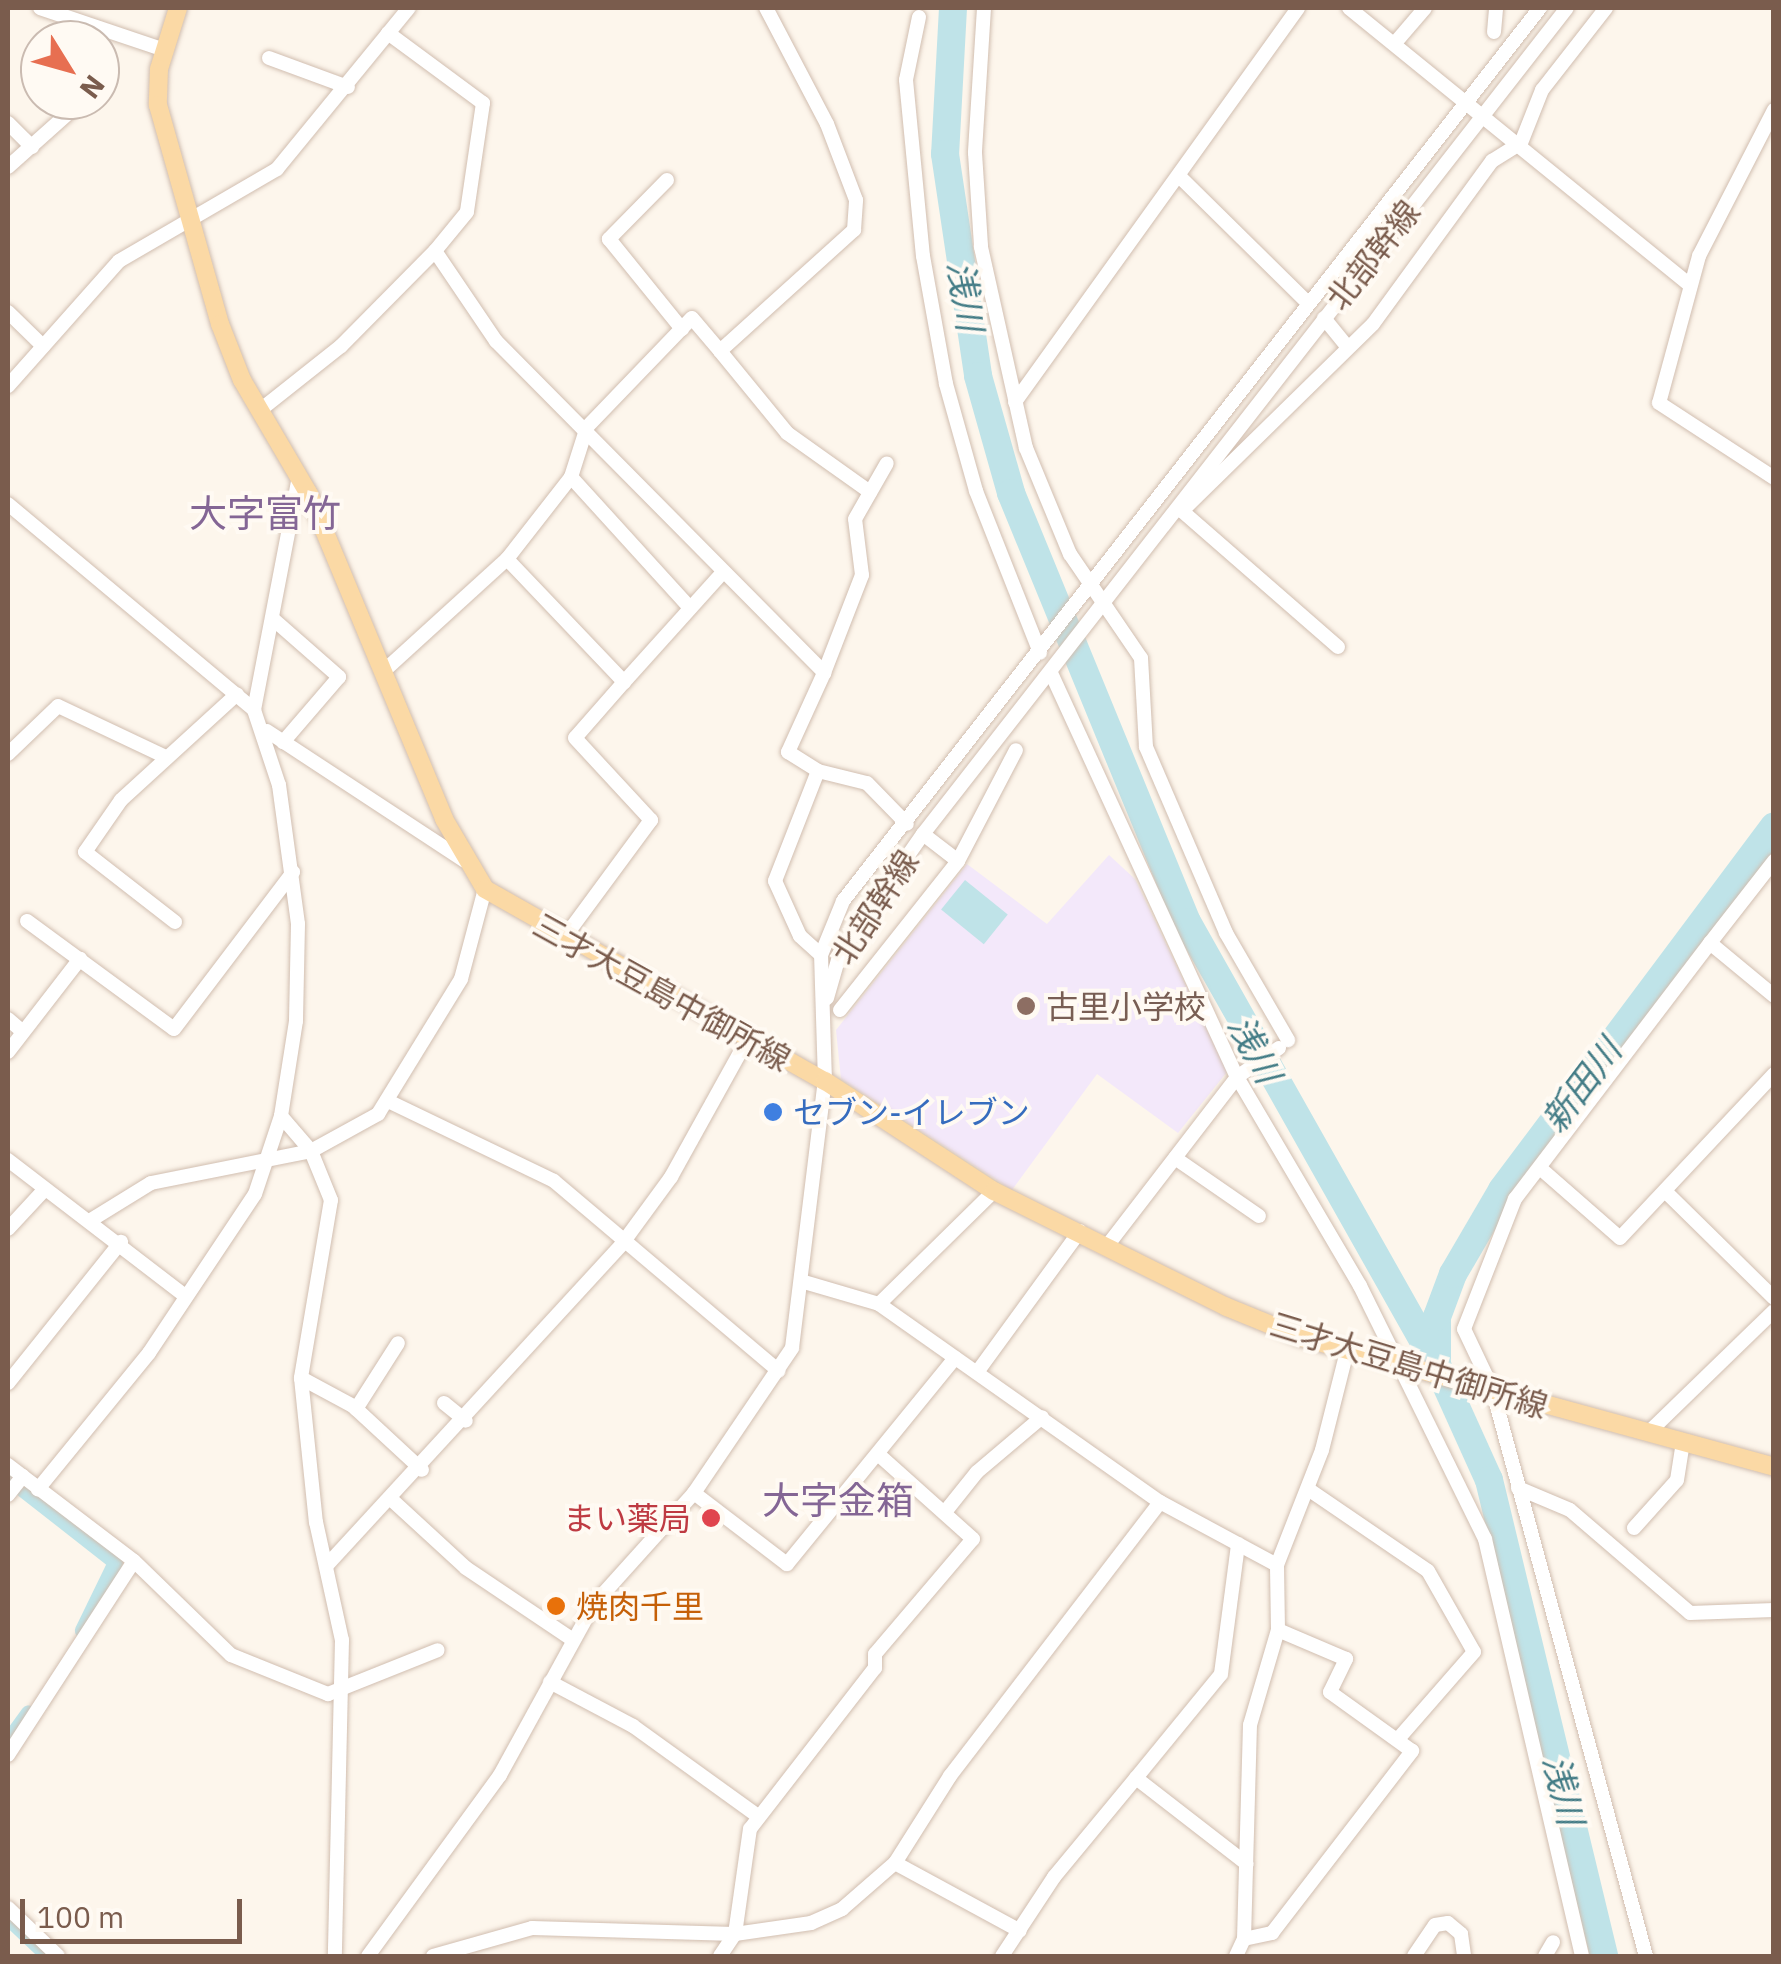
<!DOCTYPE html>
<html>
<head>
<meta charset="utf-8">
<style>
  body { margin:0 }
  #map { position:relative; width:1781px; height:1964px; overflow:hidden; background:#fdf6ec; font-family:"IBM Plex Sans","Noto Sans JP",sans-serif }
  div>[style] { position:absolute }
  [style*='--x'] { left:calc(var(--x)*1px); top:calc(var(--y)*1px); width:calc(var(--w)*1px); rotate:calc(var(--a)*1deg) }
  .education>* { inset:0; background:#f3e8fa }
  .water>* { inset:0; background:#bfe3e8; transform-origin:0 0 }
  .canal>* { height:15px; margin:-7.5px; padding:0 7.5px; transform-origin:7.5px; border-radius:7.5px; background:#bfe3e8 }
  .river>* { height:28px; margin:-14px; padding:0 14px; transform-origin:14px; border-radius:14px; background:#bfe3e8 }
  .roads { filter:drop-shadow(0 0 2px #d1beb0) drop-shadow(0 0 2px #d1beb0) }
  .minor>* { height:14px; margin:-7px; padding:0 7px; transform-origin:7px; border-radius:7px; background:#fff }
  .major>* { height:18px; margin:-9px; padding:0 9px; transform-origin:9px; border-radius:9px; background:#fbd9a5 }
  .dots>* { width:28px; height:28px; translate:-50% -50%; box-sizing:border-box; border:5px solid #fffaf3; border-radius:50% }
  span { translate:-50% -50%; white-space:nowrap; text-align:center; line-height:1.15; -webkit-text-stroke:8px #fffaf3; paint-order:stroke }
  .street-label { font-size:32px; color:#7a5c4d }
  .education-label { font-size:32px; color:#785e54 }
  .left { translate:0 -50%; text-align:left }
  .shop-label { font-size:32px; color:#366cbe }
  .health-label { font-size:32px; color:#be3a42 }
  .right { translate:-100% -50%; text-align:right }
  .food-label { font-size:32px; color:#c56008 }
  .water-label { font-size:35px; color:#437c86; font-style:italic }
  .quarter-label { font-size:38px; color:#846695 }
  .frame { position:absolute; inset:0; border:10px solid #7a5c4d; pointer-events:none }
  .north { position:absolute; left:20px; top:20px; width:100px; height:100px; box-sizing:border-box; background:#fffaf3; border:2px solid #cabbb1; border-radius:50%; rotate:127deg; font-size:28px; font-weight:700; line-height:40px; text-align:center; color:#7a5c4d }
  .north::after { content:''; display:block; margin:auto; width:35px; height:45px; background:#e76f51; clip-path:polygon(50% 0,100% 100%,50% 72%,0 100%) }
  .scale { position:absolute; left:20px; top:1899px; width:222px; height:45px; box-sizing:border-box; border:5px solid #7a5c4d; border-top:0; padding-left:12px; font-size:30px; line-height:35px; white-space:nowrap; color:#7a5c4d; -webkit-text-stroke:8px #fffaf3; paint-order:stroke }
</style>
</head>
<body>
<div id="map">
  <div class="education">
    <i style="clip-path:polygon(1109px 855px,1135px 879px,1227px 1072px,1178px 1133px,1097px 1074px,1012px 1190px,841px 1079px,836px 1030px,967px 864px,1047px 924px)"></i>
  </div>
  <div class="water">
    <i style="left:965px;top:880px;width:55px;height:38px;rotate:39deg"></i>
  </div>
  <div class="canal">
    <i style="--x:8;--y:1478;--w:2;--a:63"></i>
    <i style="--x:22;--y:1489;--w:118;--a:38.1"></i>
    <i style="--x:115;--y:1562;--w:76;--a:115.9"></i>
    <i style="--x:8;--y:1740;--w:34;--a:-54"></i>
    <i style="--x:8;--y:1918;--w:55;--a:43.5"></i>
  </div>
  <div class="river">
    <i style="--x:953;--y:8;--w:146;--a:93.1"></i>
    <i style="--x:945;--y:154;--w:224;--a:81.5"></i>
    <i style="--x:978;--y:376;--w:122;--a:74.2"></i>
    <i style="--x:1011;--y:493;--w:464;--a:67.7"></i>
    <i style="--x:1187;--y:922;--w:509;--a:60.56"></i>
    <i style="--x:1437;--y:1365;--w:126;--a:65.7"></i>
    <i style="--x:1489;--y:1480;--w:490;--a:76.4"></i>
    <i style="--x:1437;--y:1358;--w:41;--a:-90"></i>
    <i style="--x:1437;--y:1317;--w:46;--a:-69.6"></i>
    <i style="--x:1453;--y:1274;--w:97;--a:-59.7"></i>
    <i style="--x:1502;--y:1190;--w:454;--a:-53.2"></i>
  </div>
  <div class="roads">
    <div class="minor">
      <i style="--x:40;--y:8;--w:132;--a:18.6"></i>
      <i style="--x:984;--y:8;--w:145;--a:93.6"></i>
      <i style="--x:975;--y:153;--w:94;--a:86.3"></i>
      <i style="--x:981;--y:247;--w:206;--a:77.4"></i>
      <i style="--x:1026;--y:448;--w:115;--a:67.5"></i>
      <i style="--x:1070;--y:554;--w:126;--a:55.7"></i>
      <i style="--x:1141;--y:658;--w:89;--a:86.8"></i>
      <i style="--x:1146;--y:747;--w:202;--a:66.7"></i>
      <i style="--x:1226;--y:933;--w:124;--a:59.9"></i>
      <i style="--x:1349;--y:8;--w:438;--a:39.1"></i>
      <i style="--x:919;--y:17;--w:64;--a:101.7"></i>
      <i style="--x:906;--y:80;--w:177;--a:84.5"></i>
      <i style="--x:923;--y:256;--w:130;--a:79.8"></i>
      <i style="--x:946;--y:384;--w:111;--a:74.3"></i>
      <i style="--x:976;--y:491;--w:174;--a:68.4"></i>
      <i style="--x:1494;--y:32;--w:24;--a:-85"></i>
      <i style="--x:388;--y:33;--w:118;--a:36.4"></i>
      <i style="--x:483;--y:103;--w:110;--a:98.4"></i>
      <i style="--x:467;--y:212;--w:50;--a:129.4"></i>
      <i style="--x:435;--y:251;--w:109;--a:55.9"></i>
      <i style="--x:496;--y:341;--w:467;--a:45.3"></i>
      <i style="--x:824;--y:673;--w:87;--a:114.5"></i>
      <i style="--x:788;--y:752;--w:36;--a:32"></i>
      <i style="--x:818;--y:771;--w:118;--a:111.4"></i>
      <i style="--x:775;--y:881;--w:60;--a:65.6"></i>
      <i style="--x:800;--y:936;--w:28;--a:42"></i>
      <i style="--x:1395;--y:43;--w:46;--a:-49.4"></i>
      <i style="--x:269;--y:58;--w:84;--a:20.2"></i>
      <i style="--x:1774;--y:110;--w:164;--a:117.2"></i>
      <i style="--x:1699;--y:256;--w:152;--a:105.2"></i>
      <i style="--x:1659;--y:403;--w:137;--a:33.1"></i>
      <i style="--x:8;--y:123;--w:34;--a:45"></i>
      <i style="--x:8;--y:167;--w:101;--a:-41.8"></i>
      <i style="--x:1179;--y:176;--w:181;--a:44.6"></i>
      <i style="--x:667;--y:180;--w:83;--a:134.5"></i>
      <i style="--x:609;--y:239;--w:116;--a:51"></i>
      <i style="--x:8;--y:312;--w:49;--a:44.2"></i>
      <i style="--x:1324;--y:318;--w:36;--a:51"></i>
      <i style="--x:720;--y:351;--w:106;--a:50.7"></i>
      <i style="--x:787;--y:433;--w:102;--a:35.4"></i>
      <i style="--x:8;--y:386;--w:167;--a:-48.4"></i>
      <i style="--x:119;--y:261;--w:183;--a:-30.2"></i>
      <i style="--x:277;--y:169;--w:208;--a:-50.7"></i>
      <i style="--x:1015;--y:402;--w:485;--a:-54.3"></i>
      <i style="--x:259;--y:411;--w:105;--a:-38.4"></i>
      <i style="--x:341;--y:346;--w:134;--a:-45.3"></i>
      <i style="--x:571;--y:477;--w:177;--a:47.7"></i>
      <i style="--x:8;--y:504;--w:321;--a:39.9"></i>
      <i style="--x:254;--y:710;--w:79;--a:71.6"></i>
      <i style="--x:279;--y:785;--w:140;--a:82.2"></i>
      <i style="--x:298;--y:924;--w:97;--a:91.2"></i>
      <i style="--x:296;--y:1021;--w:96;--a:99"></i>
      <i style="--x:281;--y:1116;--w:82;--a:108.4"></i>
      <i style="--x:255;--y:1194;--w:191;--a:123.7"></i>
      <i style="--x:149;--y:1353;--w:176;--a:129.2"></i>
      <i style="--x:507;--y:559;--w:170;--a:46.4"></i>
      <i style="--x:624;--y:682;--w:74;--a:131.2"></i>
      <i style="--x:575;--y:738;--w:112;--a:47.2"></i>
      <i style="--x:651;--y:820;--w:147;--a:126.4"></i>
      <i style="--x:273;--y:619;--w:88;--a:41.3"></i>
      <i style="--x:339;--y:677;--w:86;--a:130.7"></i>
      <i style="--x:1338;--y:647;--w:207;--a:-138.9"></i>
      <i style="--x:1182;--y:511;--w:267;--a:-44.4"></i>
      <i style="--x:1373;--y:324;--w:202;--a:-53.9"></i>
      <i style="--x:1492;--y:161;--w:34;--a:-32"></i>
      <i style="--x:1521;--y:143;--w:57;--a:-68.4"></i>
      <i style="--x:1542;--y:90;--w:104;--a:-52"></i>
      <i style="--x:386;--y:669;--w:164;--a:-42.3"></i>
      <i style="--x:507;--y:559;--w:104;--a:-52"></i>
      <i style="--x:571;--y:477;--w:52;--a:-72.3"></i>
      <i style="--x:587;--y:427;--w:151;--a:-46.1"></i>
      <i style="--x:692;--y:318;--w:43;--a:49.7"></i>
      <i style="--x:720;--y:351;--w:181;--a:-42.1"></i>
      <i style="--x:854;--y:230;--w:30;--a:-86"></i>
      <i style="--x:856;--y:200;--w:81;--a:-110.9"></i>
      <i style="--x:827;--y:124;--w:131;--a:-117.7"></i>
      <i style="--x:824;--y:673;--w:105;--a:-68.8"></i>
      <i style="--x:862;--y:575;--w:56;--a:-97.1"></i>
      <i style="--x:855;--y:519;--w:64;--a:-60.3"></i>
      <i style="--x:1051;--y:673;--w:445;--a:65.3"></i>
      <i style="--x:1237;--y:1077;--w:243;--a:59.5"></i>
      <i style="--x:1360;--y:1286;--w:282;--a:63.7"></i>
      <i style="--x:1485;--y:1539;--w:428;--a:76.9"></i>
      <i style="--x:624;--y:682;--w:148;--a:-48"></i>
      <i style="--x:254;--y:710;--w:237;--a:-79.1"></i>
      <i style="--x:267;--y:731;--w:237;--a:33.3"></i>
      <i style="--x:8;--y:754;--w:69;--a:-43.8"></i>
      <i style="--x:58;--y:706;--w:117;--a:25.3"></i>
      <i style="--x:818;--y:771;--w:50;--a:13.8"></i>
      <i style="--x:867;--y:783;--w:57;--a:45.7"></i>
      <i style="--x:923;--y:834;--w:44;--a:37.6"></i>
      <i style="--x:1774;--y:861;--w:104;--a:128"></i>
      <i style="--x:1710;--y:943;--w:83;--a:39.6"></i>
      <i style="--x:27;--y:921;--w:182;--a:36.3"></i>
      <i style="--x:174;--y:1029;--w:197;--a:-52.8"></i>
      <i style="--x:175;--y:922;--w:114;--a:-142.1"></i>
      <i style="--x:85;--y:852;--w:63;--a:-55.3"></i>
      <i style="--x:121;--y:800;--w:157;--a:-42.4"></i>
      <i style="--x:827;--y:998;--w:47;--a:-73.9"></i>
      <i style="--x:840;--y:953;--w:145;--a:-55.1"></i>
      <i style="--x:923;--y:834;--w:1047;--a:-52.06"></i>
      <i style="--x:840;--y:1010;--w:190;--a:-51.6"></i>
      <i style="--x:958;--y:861;--w:125;--a:-62.4"></i>
      <i style="--x:8;--y:1019;--w:18;--a:41"></i>
      <i style="--x:8;--y:1052;--w:118;--a:-52.3"></i>
      <i style="--x:388;--y:1101;--w:184;--a:25.7"></i>
      <i style="--x:554;--y:1181;--w:294;--a:40.2"></i>
      <i style="--x:281;--y:1116;--w:46;--a:49.4"></i>
      <i style="--x:311;--y:1151;--w:53;--a:67.8"></i>
      <i style="--x:331;--y:1200;--w:181;--a:99.6"></i>
      <i style="--x:301;--y:1378;--w:145;--a:84.1"></i>
      <i style="--x:316;--y:1522;--w:121;--a:77.6"></i>
      <i style="--x:342;--y:1640;--w:316;--a:91.3"></i>
      <i style="--x:1175;--y:1158;--w:102;--a:34.6"></i>
      <i style="--x:8;--y:1160;--w:223;--a:37.5"></i>
      <i style="--x:1540;--y:1168;--w:106;--a:41.2"></i>
      <i style="--x:1620;--y:1238;--w:225;--a:-46.8"></i>
      <i style="--x:1668;--y:1194;--w:148;--a:44.5"></i>
      <i style="--x:91;--y:1220;--w:70;--a:-31.7"></i>
      <i style="--x:151;--y:1183;--w:163;--a:-11.3"></i>
      <i style="--x:311;--y:1151;--w:77;--a:-28.9"></i>
      <i style="--x:378;--y:1114;--w:158;--a:-58.4"></i>
      <i style="--x:461;--y:979;--w:93;--a:-75.1"></i>
      <i style="--x:8;--y:1229;--w:54;--a:-47.2"></i>
      <i style="--x:1107;--y:1246;--w:213;--a:-52.4"></i>
      <i style="--x:1237;--y:1077;--w:51;--a:-34.6"></i>
      <i style="--x:804;--y:1282;--w:78;--a:16.3"></i>
      <i style="--x:879;--y:1304;--w:344;--a:35.2"></i>
      <i style="--x:1160;--y:1502;--w:133;--a:28.3"></i>
      <i style="--x:879;--y:1304;--w:161;--a:-44.5"></i>
      <i style="--x:978;--y:1371;--w:173;--a:-53.9"></i>
      <i style="--x:301;--y:1378;--w:59;--a:28.3"></i>
      <i style="--x:353;--y:1406;--w:94;--a:42.8"></i>
      <i style="--x:8;--y:1383;--w:181;--a:-51.3"></i>
      <i style="--x:444;--y:1403;--w:28;--a:39"></i>
      <i style="--x:356;--y:1409;--w:78;--a:-57.5"></i>
      <i style="--x:1648;--y:1433;--w:175;--a:-44.1"></i>
      <i style="--x:8;--y:1465;--w:158;--a:37.3"></i>
      <i style="--x:134;--y:1561;--w:135;--a:44.1"></i>
      <i style="--x:231;--y:1655;--w:105;--a:21.9"></i>
      <i style="--x:328;--y:1694;--w:118;--a:-21.8"></i>
      <i style="--x:1518;--y:1488;--w:56;--a:22.9"></i>
      <i style="--x:1570;--y:1510;--w:158;--a:40.6"></i>
      <i style="--x:1690;--y:1613;--w:84;--a:-2"></i>
      <i style="--x:1308;--y:1489;--w:145;--a:34.3"></i>
      <i style="--x:1428;--y:1571;--w:93;--a:60.4"></i>
      <i style="--x:1474;--y:1652;--w:114;--a:131.1"></i>
      <i style="--x:694;--y:1493;--w:117;--a:37.4"></i>
      <i style="--x:787;--y:1564;--w:266;--a:-50.8"></i>
      <i style="--x:8;--y:1495;--w:24;--a:-52"></i>
      <i style="--x:392;--y:1500;--w:100;--a:42.6"></i>
      <i style="--x:466;--y:1568;--w:129;--a:33.9"></i>
      <i style="--x:945;--y:1512;--w:51;--a:-51.3"></i>
      <i style="--x:977;--y:1472;--w:85;--a:-40.2"></i>
      <i style="--x:1634;--y:1528;--w:64;--a:-48.1"></i>
      <i style="--x:1677;--y:1480;--w:37;--a:-81"></i>
      <i style="--x:327;--y:1565;--w:436;--a:-47.4"></i>
      <i style="--x:622;--y:1244;--w:83;--a:-53.8"></i>
      <i style="--x:671;--y:1177;--w:159;--a:-61"></i>
      <i style="--x:550;--y:1682;--w:94;--a:27.9"></i>
      <i style="--x:633;--y:1726;--w:155;--a:35.8"></i>
      <i style="--x:8;--y:1755;--w:231;--a:-57"></i>
      <i style="--x:1136;--y:1778;--w:134;--a:-50.7"></i>
      <i style="--x:1221;--y:1674;--w:131;--a:-82.5"></i>
      <i style="--x:895;--y:1863;--w:142;--a:28.5"></i>
      <i style="--x:8;--y:1908;--w:69;--a:43.8"></i>
      <i style="--x:1244;--y:1939;--w:29;--a:-12"></i>
      <i style="--x:1272;--y:1933;--w:230;--a:-52.4"></i>
      <i style="--x:1412;--y:1751;--w:101;--a:-144.3"></i>
      <i style="--x:1330;--y:1692;--w:37;--a:-64"></i>
      <i style="--x:1346;--y:1659;--w:74;--a:-156.9"></i>
      <i style="--x:368;--y:1956;--w:224;--a:-53.9"></i>
      <i style="--x:500;--y:1775;--w:195;--a:-61.2"></i>
      <i style="--x:594;--y:1604;--w:149;--a:-48"></i>
      <i style="--x:694;--y:1493;--w:175;--a:-55.9"></i>
      <i style="--x:792;--y:1348;--w:269;--a:-83"></i>
      <i style="--x:825;--y:1081;--w:126;--a:-91.8"></i>
      <i style="--x:821;--y:955;--w:58;--a:-67.8"></i>
      <i style="--x:843;--y:901;--w:1133;--a:-52.03"></i>
      <i style="--x:433;--y:1956;--w:103;--a:-15.8"></i>
      <i style="--x:532;--y:1928;--w:203;--a:1.7"></i>
      <i style="--x:735;--y:1934;--w:77;--a:-8.2"></i>
      <i style="--x:811;--y:1923;--w:34;--a:-24"></i>
      <i style="--x:842;--y:1909;--w:70;--a:-41"></i>
      <i style="--x:895;--y:1863;--w:103;--a:-57.7"></i>
      <i style="--x:950;--y:1776;--w:345;--a:-52.5"></i>
      <i style="--x:720;--y:1956;--w:27;--a:-56"></i>
      <i style="--x:735;--y:1934;--w:106;--a:-81.9"></i>
      <i style="--x:750;--y:1829;--w:204;--a:-52.2"></i>
      <i style="--x:875;--y:1668;--w:14;--a:-90"></i>
      <i style="--x:875;--y:1654;--w:151;--a:-49.6"></i>
      <i style="--x:973;--y:1539;--w:126;--a:-138.2"></i>
      <i style="--x:1002;--y:1956;--w:95;--a:-56.6"></i>
      <i style="--x:1054;--y:1877;--w:129;--a:-50.4"></i>
      <i style="--x:1136;--y:1778;--w:140;--a:37.8"></i>
      <i style="--x:1236;--y:1956;--w:19;--a:-65"></i>
      <i style="--x:1244;--y:1939;--w:214;--a:-88.4"></i>
      <i style="--x:1250;--y:1725;--w:99;--a:-73.6"></i>
      <i style="--x:1278;--y:1630;--w:65;--a:-90.9"></i>
      <i style="--x:1277;--y:1565;--w:123;--a:-68.6"></i>
      <i style="--x:1322;--y:1450;--w:102;--a:-75.8"></i>
      <i style="--x:1414;--y:1956;--w:37;--a:-56"></i>
      <i style="--x:1435;--y:1925;--w:13;--a:-9"></i>
      <i style="--x:1448;--y:1923;--w:17;--a:40"></i>
      <i style="--x:1461;--y:1934;--w:22;--a:82"></i>
      <i style="--x:1545;--y:1956;--w:16;--a:-60"></i>
      <i style="--x:1646;--y:1956;--w:589;--a:-105.17"></i>
      <i style="--x:1492;--y:1388;--w:65;--a:-115.4"></i>
      <i style="--x:1464;--y:1329;--w:140;--a:-68.6"></i>
      <i style="--x:1515;--y:1199;--w:322;--a:-52.7"></i>
    </div>
    <div class="major">
      <i style="--x:178;--y:8;--w:64;--a:107.3"></i>
      <i style="--x:159;--y:69;--w:36;--a:92"></i>
      <i style="--x:158;--y:105;--w:228;--a:74.2"></i>
      <i style="--x:220;--y:324;--w:60;--a:68.6"></i>
      <i style="--x:242;--y:380;--w:132;--a:59.6"></i>
      <i style="--x:309;--y:494;--w:352;--a:67.4"></i>
      <i style="--x:444;--y:819;--w:81;--a:59.6"></i>
      <i style="--x:485;--y:889;--w:390;--a:29.5"></i>
      <i style="--x:825;--y:1081;--w:202;--a:33.1"></i>
      <i style="--x:994;--y:1191;--w:260;--a:26.5"></i>
      <i style="--x:1227;--y:1307;--w:79;--a:22.3"></i>
      <i style="--x:1300;--y:1337;--w:492;--a:15.3"></i>
    </div>
  </div>
  <div class="dots">
    <i style="left:1026px;top:1006px;background:#8d6e63"></i>
    <i style="left:773px;top:1112px;background:#3f7fe0"></i>
    <i style="left:711px;top:1518px;background:#e0444e"></i>
    <i style="left:556px;top:1606px;background:#e8710a"></i>
  </div>
  <div class="street-label">
    <span style="left:1373px;top:255px;rotate:-52deg">北部幹線</span>
    <span style="left:875px;top:907px;rotate:-57deg">北部幹線</span>
    <span style="left:662px;top:992px;rotate:29deg">三才大豆島中御所線</span>
    <span style="left:1409px;top:1365px;rotate:17deg">三才大豆島中御所線</span>
  </div>
  <div class="education-label">
    <span class="left" style="left:1046px;top:1006px">古里小学校</span>
  </div>
  <div class="shop-label">
    <span class="left" style="left:793px;top:1112px">セブン-イレブン</span>
  </div>
  <div class="health-label">
    <span class="right" style="left:691px;top:1518px">まい薬局</span>
  </div>
  <div class="food-label">
    <span class="left" style="left:576px;top:1606px">焼肉千里</span>
  </div>
  <div class="water-label">
    <span style="left:966px;top:296px;rotate:81deg">浅川</span>
    <span style="left:1255px;top:1049px;rotate:62deg">浅川</span>
    <span style="left:1581px;top:1085px;rotate:-53deg">新田川</span>
    <span style="left:1564px;top:1790px;rotate:76deg">浅川</span>
  </div>
  <div class="quarter-label">
    <span style="left:265px;top:513px">大字富竹</span>
    <span style="left:838px;top:1500px">大字金箱</span>
  </div>
  <div class="frame"></div>
  <div class="north">N</div>
  <div class="scale">100 m</div>
</div>
</body>
</html>
